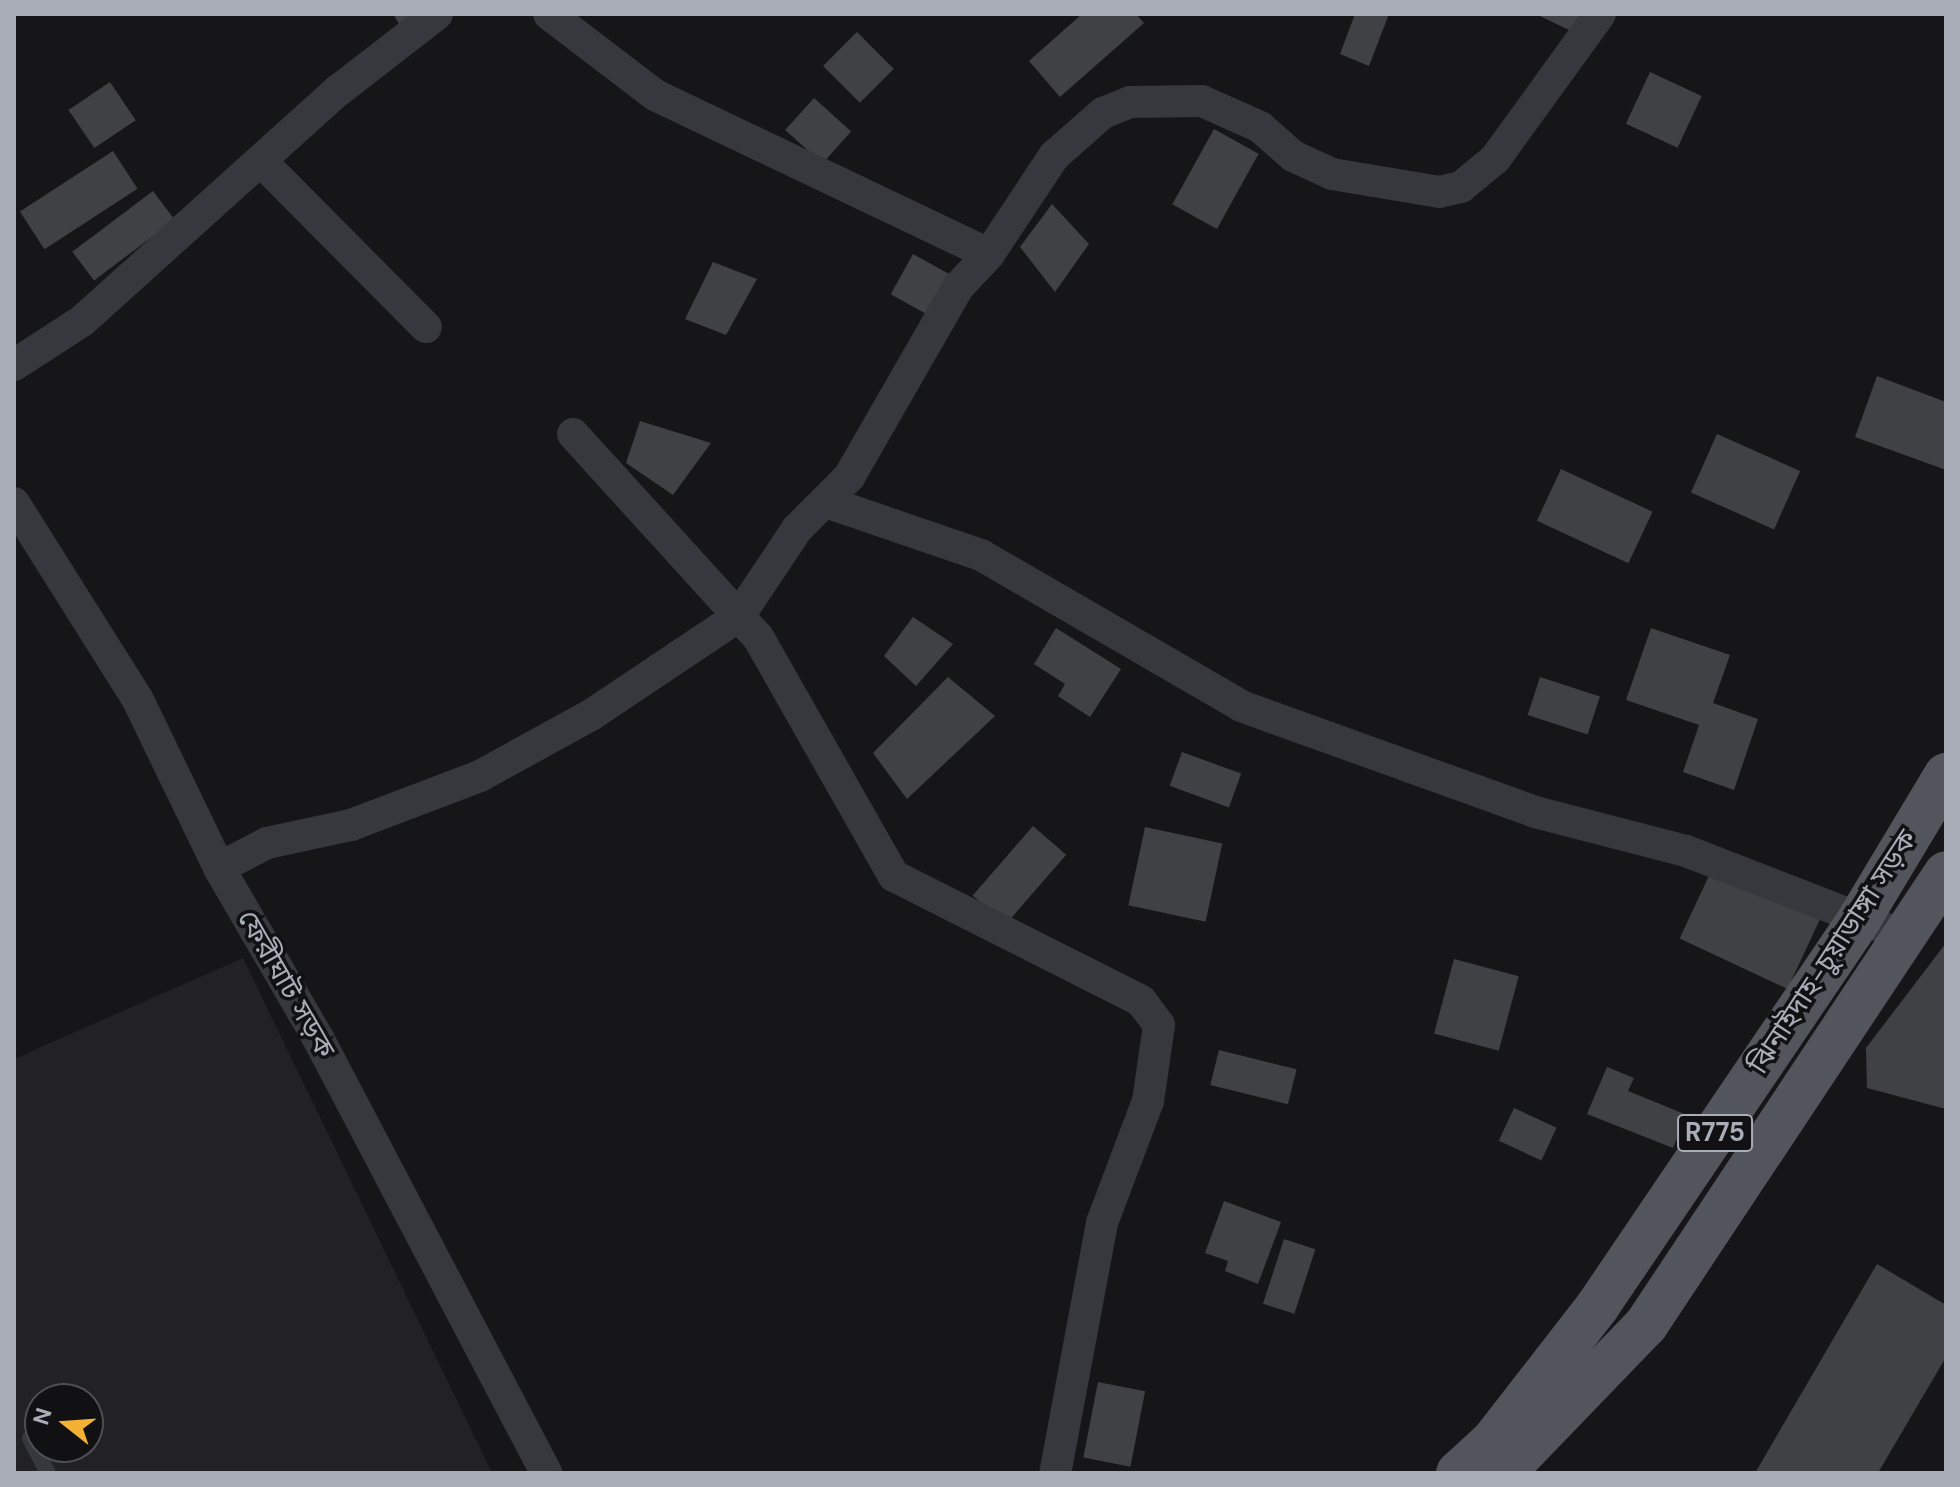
<!DOCTYPE html>
<html>
<head>
<meta charset="utf-8">
<style>
  body { margin:0 }
  #map { position:relative; width:1960px; height:1487px; overflow:hidden; background:#161618; font-family:"DM Sans","Noto Sans Bengali",sans-serif }
  div>[style] { position:absolute }
  [style*='--x'] { left:calc(var(--x)*1px); top:calc(var(--y)*1px); width:calc(var(--w)*1px); rotate:calc(var(--a)*1deg) }
  .built>* { inset:0; background:#222225 }
  .building>* { inset:0; background:#404145; transform-origin:0 0 }
  .lane>* { height:16px; margin:-8px; padding:0 8px; transform-origin:8px; border-radius:8px; background:#37383d }
  .street>* { height:32px; margin:-16px; padding:0 16px; transform-origin:16px; border-radius:16px; background:#37383d }
  .primary>* { height:44px; margin:-22px; padding:0 22px; transform-origin:22px; border-radius:22px; background:#53555c }
  span { translate:-50% -50%; white-space:nowrap; text-align:center; line-height:1.15; -webkit-text-stroke:7px #111113; paint-order:stroke }
  .shield-label span { padding:2px 6px; background:#111113; border:2px solid; border-radius:6px; -webkit-text-stroke-width:0 }
  .shield-label { font-size:26px; color:#a8adb8; font-weight:700 }
  .street-label { font-size:28px; color:#a8adb8 }
  .frame { position:absolute; inset:0; border:16px solid #a8adb8; pointer-events:none }
  .north { position:absolute; left:24px; top:1383px; width:80px; height:80px; box-sizing:border-box; background:#111113; border:2px solid #4d4f55; border-radius:50%; rotate:287deg; font-size:22px; font-weight:700; line-height:32px; text-align:center; color:#a8adb8 }
  .north::after { content:''; display:block; margin:auto; width:28px; height:36px; background:#f2b134; clip-path:polygon(50% 0,100% 100%,50% 72%,0 100%) }
</style>
</head>
<body>
<div id="map">
  <div class="built">
    <i style="clip-path:polygon(evenodd,243px 958px,492px 1473px,14px 1473px,14px 1059px,243px 958px,40px 1399px,88px 1399px,88px 1447px,40px 1447px,40px 1399px)"></i>
  </div>
  <div class="building">
    <i style="clip-path:polygon(393px 14px,420px 14px,401px 27px)"></i>
    <i style="clip-path:polygon(1082px 14px,1136px 14px,1144px 23px,1060px 97px,1029px 61px)"></i>
    <i style="clip-path:polygon(1355px 14px,1389px 14px,1369px 66px,1340px 54px)"></i>
    <i style="clip-path:polygon(1536px 14px,1589px 14px,1579px 35px)"></i>
    <i style="left:857px;top:32px;width:52px;height:48px;rotate:45deg"></i>
    <i style="left:1650px;top:72px;width:57px;height:57px;rotate:25deg"></i>
    <i style="left:110px;top:82px;width:46px;height:50px;rotate:56deg"></i>
    <i style="left:814px;top:98px;width:50px;height:43px;rotate:42deg"></i>
    <i style="left:1214px;top:129px;width:51px;height:86px;rotate:29deg"></i>
    <i style="left:113px;top:151px;width:45px;height:111px;rotate:57deg"></i>
    <i style="left:153px;top:191px;width:36px;height:101px;rotate:53deg"></i>
    <i style="clip-path:polygon(1052px 204px,1089px 244px,1055px 292px,1020px 247px)"></i>
    <i style="left:913px;top:254px;width:48px;height:46px;rotate:29deg"></i>
    <i style="clip-path:polygon(713px 262px,757px 279px,726px 335px,685px 319px)"></i>
    <i style="clip-path:polygon(1877px 376px,1946px 402px,1946px 470px,1855px 437px)"></i>
    <i style="clip-path:polygon(640px 421px,711px 443px,673px 495px,626px 463px)"></i>
    <i style="left:1717px;top:434px;width:91px;height:64px;rotate:24deg"></i>
    <i style="left:1561px;top:469px;width:101px;height:57px;rotate:25deg"></i>
    <i style="clip-path:polygon(913px 617px,953px 644px,916px 686px,884px 656px)"></i>
    <i style="clip-path:polygon(1056px 628px,1121px 669px,1090px 717px,1058px 696px,1065px 684px,1034px 664px)"></i>
    <i style="clip-path:polygon(1651px 628px,1730px 655px,1713px 703px,1758px 719px,1734px 790px,1683px 772px,1699px 725px,1626px 700px)"></i>
    <i style="clip-path:polygon(948px 677px,995px 716px,907px 799px,873px 753px)"></i>
    <i style="left:1540px;top:677px;width:63px;height:40px;rotate:18deg"></i>
    <i style="left:1182px;top:752px;width:63px;height:36px;rotate:20deg"></i>
    <i style="left:1033px;top:826px;width:44px;height:92px;rotate:41deg"></i>
    <i style="left:1145px;top:827px;width:79px;height:80px;rotate:12deg"></i>
    <i style="left:1713px;top:867px;width:119px;height:79px;rotate:25deg"></i>
    <i style="clip-path:polygon(1946px 943px,1946px 1109px,1867px 1088px,1866px 1048px)"></i>
    <i style="left:1454px;top:959px;width:67px;height:77px;rotate:15deg"></i>
    <i style="left:1219px;top:1050px;width:80px;height:36px;rotate:14deg"></i>
    <i style="clip-path:polygon(1607px 1067px,1634px 1078px,1628px 1091px,1687px 1115px,1673px 1148px,1587px 1114px)"></i>
    <i style="left:1514px;top:1108px;width:47px;height:36px;rotate:25deg"></i>
    <i style="clip-path:polygon(1224px 1201px,1281px 1222px,1258px 1284px,1225px 1271px,1228px 1261px,1205px 1253px)"></i>
    <i style="left:1284px;top:1239px;width:33px;height:68px;rotate:18deg"></i>
    <i style="clip-path:polygon(1877px 1264px,1946px 1305px,1946px 1357px,1878px 1473px,1755px 1473px)"></i>
    <i style="left:1098px;top:1382px;width:48px;height:77px;rotate:11deg"></i>
  </div>
  <div class="lane">
    <i style="--x:30;--y:1438;--w:39;--a:63"></i>
  </div>
  <div class="street">
    <i style="--x:549;--y:14;--w:133;--a:37.4"></i>
    <i style="--x:655;--y:95;--w:370;--a:25.5"></i>
    <i style="--x:261;--y:161;--w:234;--a:45.2"></i>
    <i style="--x:14;--y:365;--w:81;--a:-32.9"></i>
    <i style="--x:82;--y:321;--w:346;--a:-42"></i>
    <i style="--x:339;--y:90;--w:124;--a:-37.8"></i>
    <i style="--x:573;--y:434;--w:275;--a:47.7"></i>
    <i style="--x:758;--y:637;--w:275;--a:60.4"></i>
    <i style="--x:894;--y:876;--w:277;--a:26.8"></i>
    <i style="--x:1141;--y:1001;--w:30;--a:53"></i>
    <i style="--x:1159;--y:1025;--w:77;--a:98.2"></i>
    <i style="--x:1148;--y:1101;--w:130;--a:110.7"></i>
    <i style="--x:1102;--y:1223;--w:254;--a:100.6"></i>
    <i style="--x:14;--y:503;--w:231;--a:57.8"></i>
    <i style="--x:137;--y:698;--w:189;--a:64.2"></i>
    <i style="--x:219;--y:868;--w:197;--a:59.8"></i>
    <i style="--x:318;--y:1038;--w:491;--a:62.3"></i>
    <i style="--x:829;--y:503;--w:161;--a:18.9"></i>
    <i style="--x:981;--y:555;--w:301;--a:30.1"></i>
    <i style="--x:1241;--y:706;--w:313;--a:19.8"></i>
    <i style="--x:1535;--y:812;--w:156;--a:14.5"></i>
    <i style="--x:1686;--y:851;--w:238;--a:21.2"></i>
    <i style="--x:219;--y:868;--w:54;--a:-27.5"></i>
    <i style="--x:267;--y:843;--w:86;--a:-12.1"></i>
    <i style="--x:351;--y:825;--w:138;--a:-20.8"></i>
    <i style="--x:480;--y:776;--w:127;--a:-28.8"></i>
    <i style="--x:591;--y:715;--w:178;--a:-33.8"></i>
    <i style="--x:739;--y:616;--w:105;--a:-56.3"></i>
    <i style="--x:797;--y:529;--w:74;--a:-45"></i>
    <i style="--x:849;--y:477;--w:220;--a:-60.1"></i>
    <i style="--x:959;--y:286;--w:44;--a:-46.8"></i>
    <i style="--x:989;--y:254;--w:118;--a:-56.4"></i>
    <i style="--x:1054;--y:156;--w:65;--a:-41.3"></i>
    <i style="--x:1103;--y:113;--w:29;--a:-22"></i>
    <i style="--x:1130;--y:102;--w:72;--a:-0.8"></i>
    <i style="--x:1202;--y:101;--w:64;--a:24.1"></i>
    <i style="--x:1260;--y:127;--w:44;--a:41.3"></i>
    <i style="--x:1293;--y:156;--w:43;--a:24.8"></i>
    <i style="--x:1332;--y:174;--w:109;--a:9.5"></i>
    <i style="--x:1439;--y:192;--w:23;--a:-13"></i>
    <i style="--x:1461;--y:187;--w:44;--a:-39.5"></i>
    <i style="--x:1495;--y:159;--w:179;--a:-54.1"></i>
  </div>
  <div class="primary">
    <i style="--x:1458;--y:1473;--w:47;--a:-42.4"></i>
    <i style="--x:1493;--y:1441;--w:170;--a:-52.2"></i>
    <i style="--x:1597;--y:1307;--w:470;--a:-55.9"></i>
    <i style="--x:1860;--y:918;--w:167;--a:-59"></i>
    <i style="--x:1503;--y:1473;--w:206;--a:-46"></i>
    <i style="--x:1646;--y:1325;--w:542;--a:-56.43"></i>
  </div>
  <div class="shield-label">
    <span style="left:1715px;top:1133px">R775</span>
  </div>
  <div class="street-label">
    <span style="left:1833px;top:952px;rotate:-57deg">ঝিনাইদাহ-চুয়াডাঙ্গা সড়ক</span>
    <span style="left:286px;top:984px;rotate:60deg">ফেরীঘাট সড়ক</span>
  </div>
  <div class="frame"></div>
  <div class="north">N</div>
</div>
</body>
</html>
